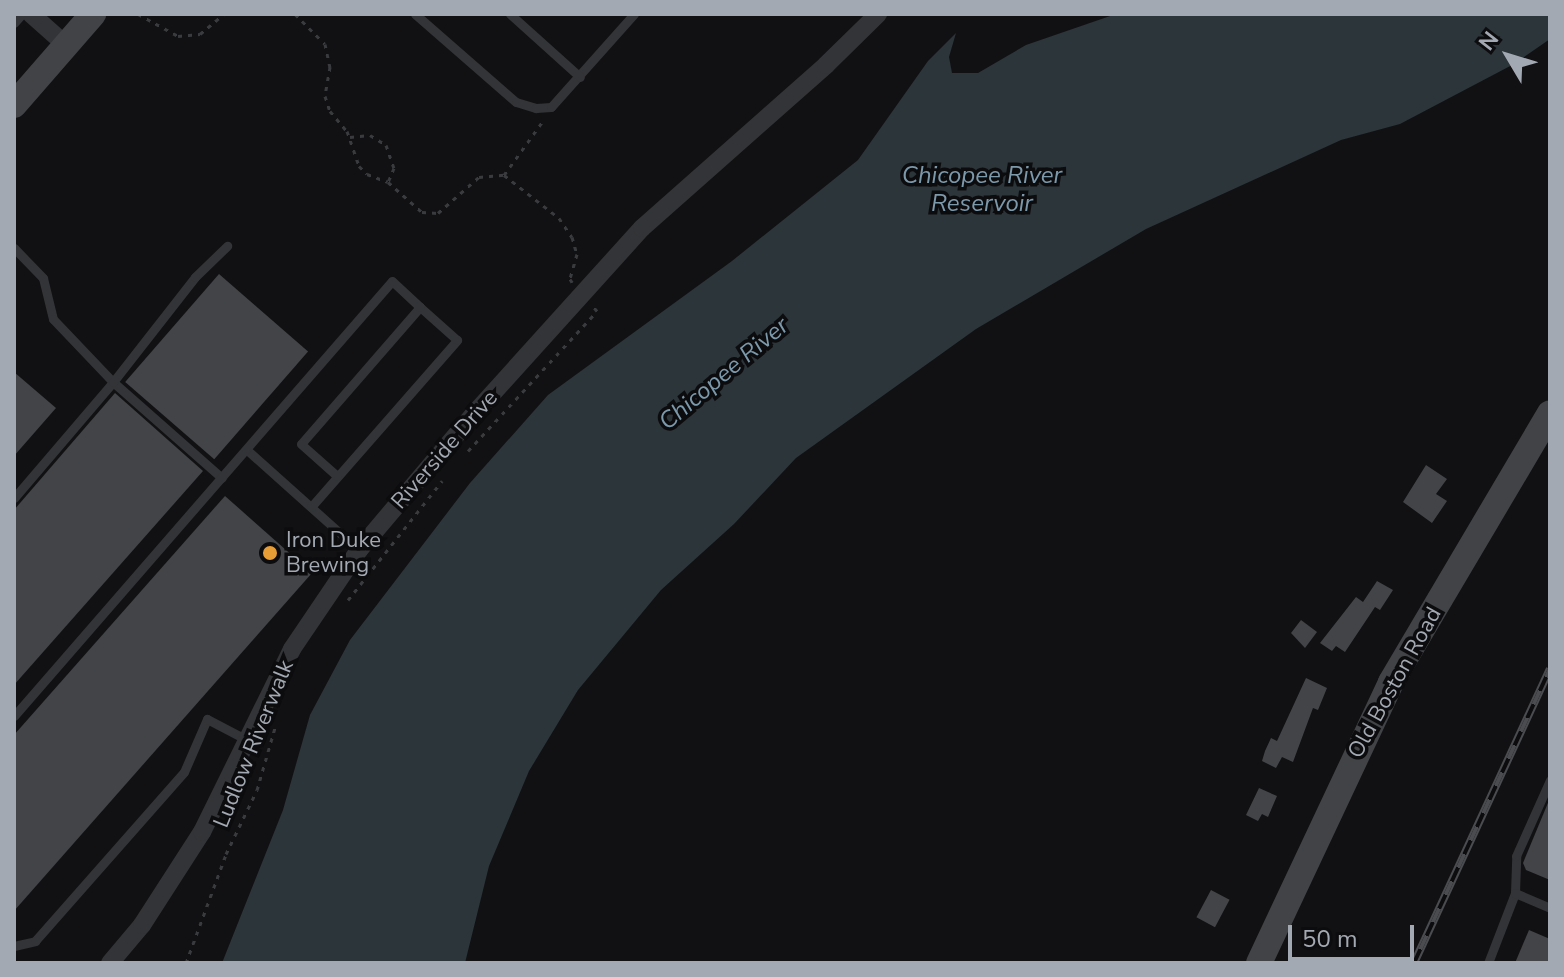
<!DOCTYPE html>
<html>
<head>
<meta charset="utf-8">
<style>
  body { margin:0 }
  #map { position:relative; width:1564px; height:977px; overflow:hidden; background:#111113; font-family:"Nunito Sans",sans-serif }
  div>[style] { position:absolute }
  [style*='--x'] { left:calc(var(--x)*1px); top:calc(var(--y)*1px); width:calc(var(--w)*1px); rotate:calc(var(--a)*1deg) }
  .water>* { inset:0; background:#2c353a }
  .building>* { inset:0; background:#424448; transform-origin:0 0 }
  .path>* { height:3px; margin-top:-1.5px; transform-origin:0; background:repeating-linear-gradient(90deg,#393b3e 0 4px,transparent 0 10px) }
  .lane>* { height:9px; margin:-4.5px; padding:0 4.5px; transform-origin:4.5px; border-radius:4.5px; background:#333437 }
  .street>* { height:18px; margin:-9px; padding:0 9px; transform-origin:9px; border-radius:9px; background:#333437 }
  .secondary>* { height:26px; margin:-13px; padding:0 13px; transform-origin:13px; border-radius:13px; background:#414347 }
  .rail>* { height:8px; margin-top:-4px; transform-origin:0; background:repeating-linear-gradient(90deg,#0c0c0e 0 15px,#4a4c50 0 30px); box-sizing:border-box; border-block:2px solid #4a4c50 }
  .dots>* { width:22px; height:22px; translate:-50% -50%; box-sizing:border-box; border:4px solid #0c0c0e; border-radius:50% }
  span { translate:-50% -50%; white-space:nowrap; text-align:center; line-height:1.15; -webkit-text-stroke:7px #0c0c0e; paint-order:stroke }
  .street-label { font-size:22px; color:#a3a9b2 }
  .poi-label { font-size:22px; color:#a3a9b2 }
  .left { translate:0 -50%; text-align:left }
  .water-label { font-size:24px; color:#7c99ac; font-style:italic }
  .frame { position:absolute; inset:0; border:16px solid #a3a9b2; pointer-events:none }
  .north { position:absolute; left:1468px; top:16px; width:80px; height:80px; -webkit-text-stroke:6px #0c0c0e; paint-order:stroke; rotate:308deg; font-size:22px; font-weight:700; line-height:32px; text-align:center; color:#a3a9b2 }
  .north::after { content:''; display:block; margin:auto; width:28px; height:36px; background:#a3a9b2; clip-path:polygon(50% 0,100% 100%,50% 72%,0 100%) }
  .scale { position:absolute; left:1288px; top:925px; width:126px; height:36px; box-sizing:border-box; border:4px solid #a3a9b2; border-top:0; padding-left:10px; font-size:24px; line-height:28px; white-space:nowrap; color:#a3a9b2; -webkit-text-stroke:6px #0c0c0e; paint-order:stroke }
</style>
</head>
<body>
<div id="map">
  <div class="water">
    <i style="clip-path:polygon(1116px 14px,1550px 14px,1550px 39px,1514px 64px,1400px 124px,1341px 140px,1146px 229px,976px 329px,796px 458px,734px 524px,661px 590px,578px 690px,529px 771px,489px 866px,465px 963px,222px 963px,283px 810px,310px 715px,350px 640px,470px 483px,548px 395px,732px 261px,858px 160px,928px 61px,956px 33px,949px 57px,952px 73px,978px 73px,1026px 45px)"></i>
  </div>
  <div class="building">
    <i style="left:219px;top:274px;width:118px;height:143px;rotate:41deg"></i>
    <i style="clip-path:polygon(14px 372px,56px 408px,14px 456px)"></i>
    <i style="clip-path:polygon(115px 393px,203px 471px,14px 685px,14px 510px)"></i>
    <i style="clip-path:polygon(1426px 465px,1447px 479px,1436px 494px,1447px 501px,1432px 523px,1403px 502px)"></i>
    <i style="clip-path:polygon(225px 496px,312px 573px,14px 911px,14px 735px)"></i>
    <i style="clip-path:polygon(1377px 581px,1393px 590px,1380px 610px,1375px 607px,1345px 652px,1336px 646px,1332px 651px,1320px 643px,1356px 597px,1363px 602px)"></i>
    <i style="clip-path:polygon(1301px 620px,1317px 632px,1305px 648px,1291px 633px)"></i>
    <i style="clip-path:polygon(1306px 678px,1327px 688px,1318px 710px,1313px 708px,1293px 762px,1282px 757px,1276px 768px,1262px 761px,1265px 751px,1271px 738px,1277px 741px)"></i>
    <i style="clip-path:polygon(1259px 788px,1277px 796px,1268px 817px,1262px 814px,1258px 821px,1246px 815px)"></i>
    <i style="clip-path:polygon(1550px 798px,1550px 880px,1526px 870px,1523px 863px)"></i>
    <i style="left:1211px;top:890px;width:21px;height:31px;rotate:28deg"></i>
    <i style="clip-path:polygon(1529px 930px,1550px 939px,1550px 963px,1515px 963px)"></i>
  </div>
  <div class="path">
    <i style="--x:138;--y:14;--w:46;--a:28.8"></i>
    <i style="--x:178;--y:36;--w:22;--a:-5"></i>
    <i style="--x:200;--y:34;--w:31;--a:-40"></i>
    <i style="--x:295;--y:14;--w:42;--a:45"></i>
    <i style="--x:325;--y:44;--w:24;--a:78"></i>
    <i style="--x:330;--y:67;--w:29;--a:100"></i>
    <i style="--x:325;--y:96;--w:16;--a:72"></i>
    <i style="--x:330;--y:111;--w:26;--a:50"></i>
    <i style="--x:347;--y:131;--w:37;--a:71"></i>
    <i style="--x:359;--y:166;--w:11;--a:45"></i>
    <i style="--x:367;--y:174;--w:22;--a:21"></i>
    <i style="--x:388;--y:182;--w:45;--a:41.4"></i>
    <i style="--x:422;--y:212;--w:16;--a:4"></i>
    <i style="--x:438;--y:213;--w:55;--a:-41.3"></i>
    <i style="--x:479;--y:177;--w:25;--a:-5"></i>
    <i style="--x:504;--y:175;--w:70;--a:38"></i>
    <i style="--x:559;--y:218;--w:23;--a:56"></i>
    <i style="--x:572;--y:237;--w:18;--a:74"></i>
    <i style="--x:577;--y:254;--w:26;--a:106"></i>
    <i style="--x:570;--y:279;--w:4;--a:56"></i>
    <i style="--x:350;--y:137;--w:20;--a:-6"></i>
    <i style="--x:370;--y:135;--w:19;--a:32"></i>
    <i style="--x:386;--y:145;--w:24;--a:71"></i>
    <i style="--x:394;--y:168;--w:15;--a:113"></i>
    <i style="--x:504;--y:175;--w:67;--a:-54.2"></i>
    <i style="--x:468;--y:451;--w:190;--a:-47.3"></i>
    <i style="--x:597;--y:311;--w:6;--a:-129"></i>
    <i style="--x:348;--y:600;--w:152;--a:-51.7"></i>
    <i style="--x:186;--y:963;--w:116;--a:-69.8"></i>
    <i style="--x:226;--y:854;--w:71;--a:-64.2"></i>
    <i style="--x:257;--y:790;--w:69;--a:-73.9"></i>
  </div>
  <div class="lane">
    <i style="--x:415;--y:14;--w:134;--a:41.1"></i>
    <i style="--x:516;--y:102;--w:21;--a:17"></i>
    <i style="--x:536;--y:108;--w:15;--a:-4"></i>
    <i style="--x:551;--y:107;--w:125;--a:-48.3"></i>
    <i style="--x:510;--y:14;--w:94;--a:42"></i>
    <i style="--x:14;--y:23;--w:12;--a:-48"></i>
    <i style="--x:14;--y:248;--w:42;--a:46"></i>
    <i style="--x:43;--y:278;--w:42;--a:76.3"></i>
    <i style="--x:53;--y:319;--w:87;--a:46.4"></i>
    <i style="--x:113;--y:382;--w:145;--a:41.4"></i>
    <i style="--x:247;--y:450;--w:150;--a:41.8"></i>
    <i style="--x:14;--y:498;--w:153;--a:-49.5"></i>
    <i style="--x:113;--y:382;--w:133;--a:-52"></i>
    <i style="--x:195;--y:277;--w:45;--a:-44.1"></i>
    <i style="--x:311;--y:507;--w:222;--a:-48.8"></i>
    <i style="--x:457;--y:340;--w:50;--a:-138.3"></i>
    <i style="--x:420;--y:307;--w:181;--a:131"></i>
    <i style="--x:301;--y:444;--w:48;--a:41.6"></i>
    <i style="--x:14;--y:716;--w:576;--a:-49.01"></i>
    <i style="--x:392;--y:281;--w:38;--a:43"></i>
    <i style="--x:1515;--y:893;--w:37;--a:-88"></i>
    <i style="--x:1516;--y:856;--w:83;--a:-65.9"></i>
    <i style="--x:14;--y:946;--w:22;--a:-13"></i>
    <i style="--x:35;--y:941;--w:225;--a:-48.6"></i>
    <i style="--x:184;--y:772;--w:58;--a:-66.5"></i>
    <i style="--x:207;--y:719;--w:47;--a:27.6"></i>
    <i style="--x:1488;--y:963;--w:75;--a:-68.9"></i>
    <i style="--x:1515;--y:893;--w:38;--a:23"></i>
  </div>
  <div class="street">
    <i style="--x:31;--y:14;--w:47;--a:41.5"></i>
    <i style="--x:110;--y:963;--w:50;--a:-49.9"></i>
    <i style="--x:142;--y:925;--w:111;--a:-57.2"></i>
    <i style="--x:202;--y:832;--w:204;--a:-63.8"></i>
    <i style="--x:292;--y:649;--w:120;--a:-55.9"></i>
    <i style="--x:359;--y:550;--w:177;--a:-49.8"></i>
    <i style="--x:473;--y:415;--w:252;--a:-47.9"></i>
    <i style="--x:642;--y:228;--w:246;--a:-41.5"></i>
    <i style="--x:826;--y:65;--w:73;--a:-44.4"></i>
  </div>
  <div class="secondary">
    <i style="--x:14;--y:105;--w:121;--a:-49"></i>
    <i style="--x:1259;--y:963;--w:310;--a:-64.8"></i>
    <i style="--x:1391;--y:682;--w:312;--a:-59.4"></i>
  </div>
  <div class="rail">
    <i style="--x:1414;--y:963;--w:324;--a:-65.2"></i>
  </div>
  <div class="dots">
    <i style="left:270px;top:553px;background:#e69d36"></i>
  </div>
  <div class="street-label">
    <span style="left:445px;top:450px;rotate:-49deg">Riverside Drive</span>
    <span style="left:1395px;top:683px;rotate:-61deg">Old Boston Road</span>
    <span style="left:254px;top:744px;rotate:-68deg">Ludlow Riverwalk</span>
  </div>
  <div class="poi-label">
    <span class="left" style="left:286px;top:553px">Iron Duke<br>Brewing</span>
  </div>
  <div class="water-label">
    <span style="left:982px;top:190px">Chicopee River<br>Reservoir</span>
    <span style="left:724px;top:374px;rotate:-40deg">Chicopee River</span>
  </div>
  <div class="frame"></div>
  <div class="north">N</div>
  <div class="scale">50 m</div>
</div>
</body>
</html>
